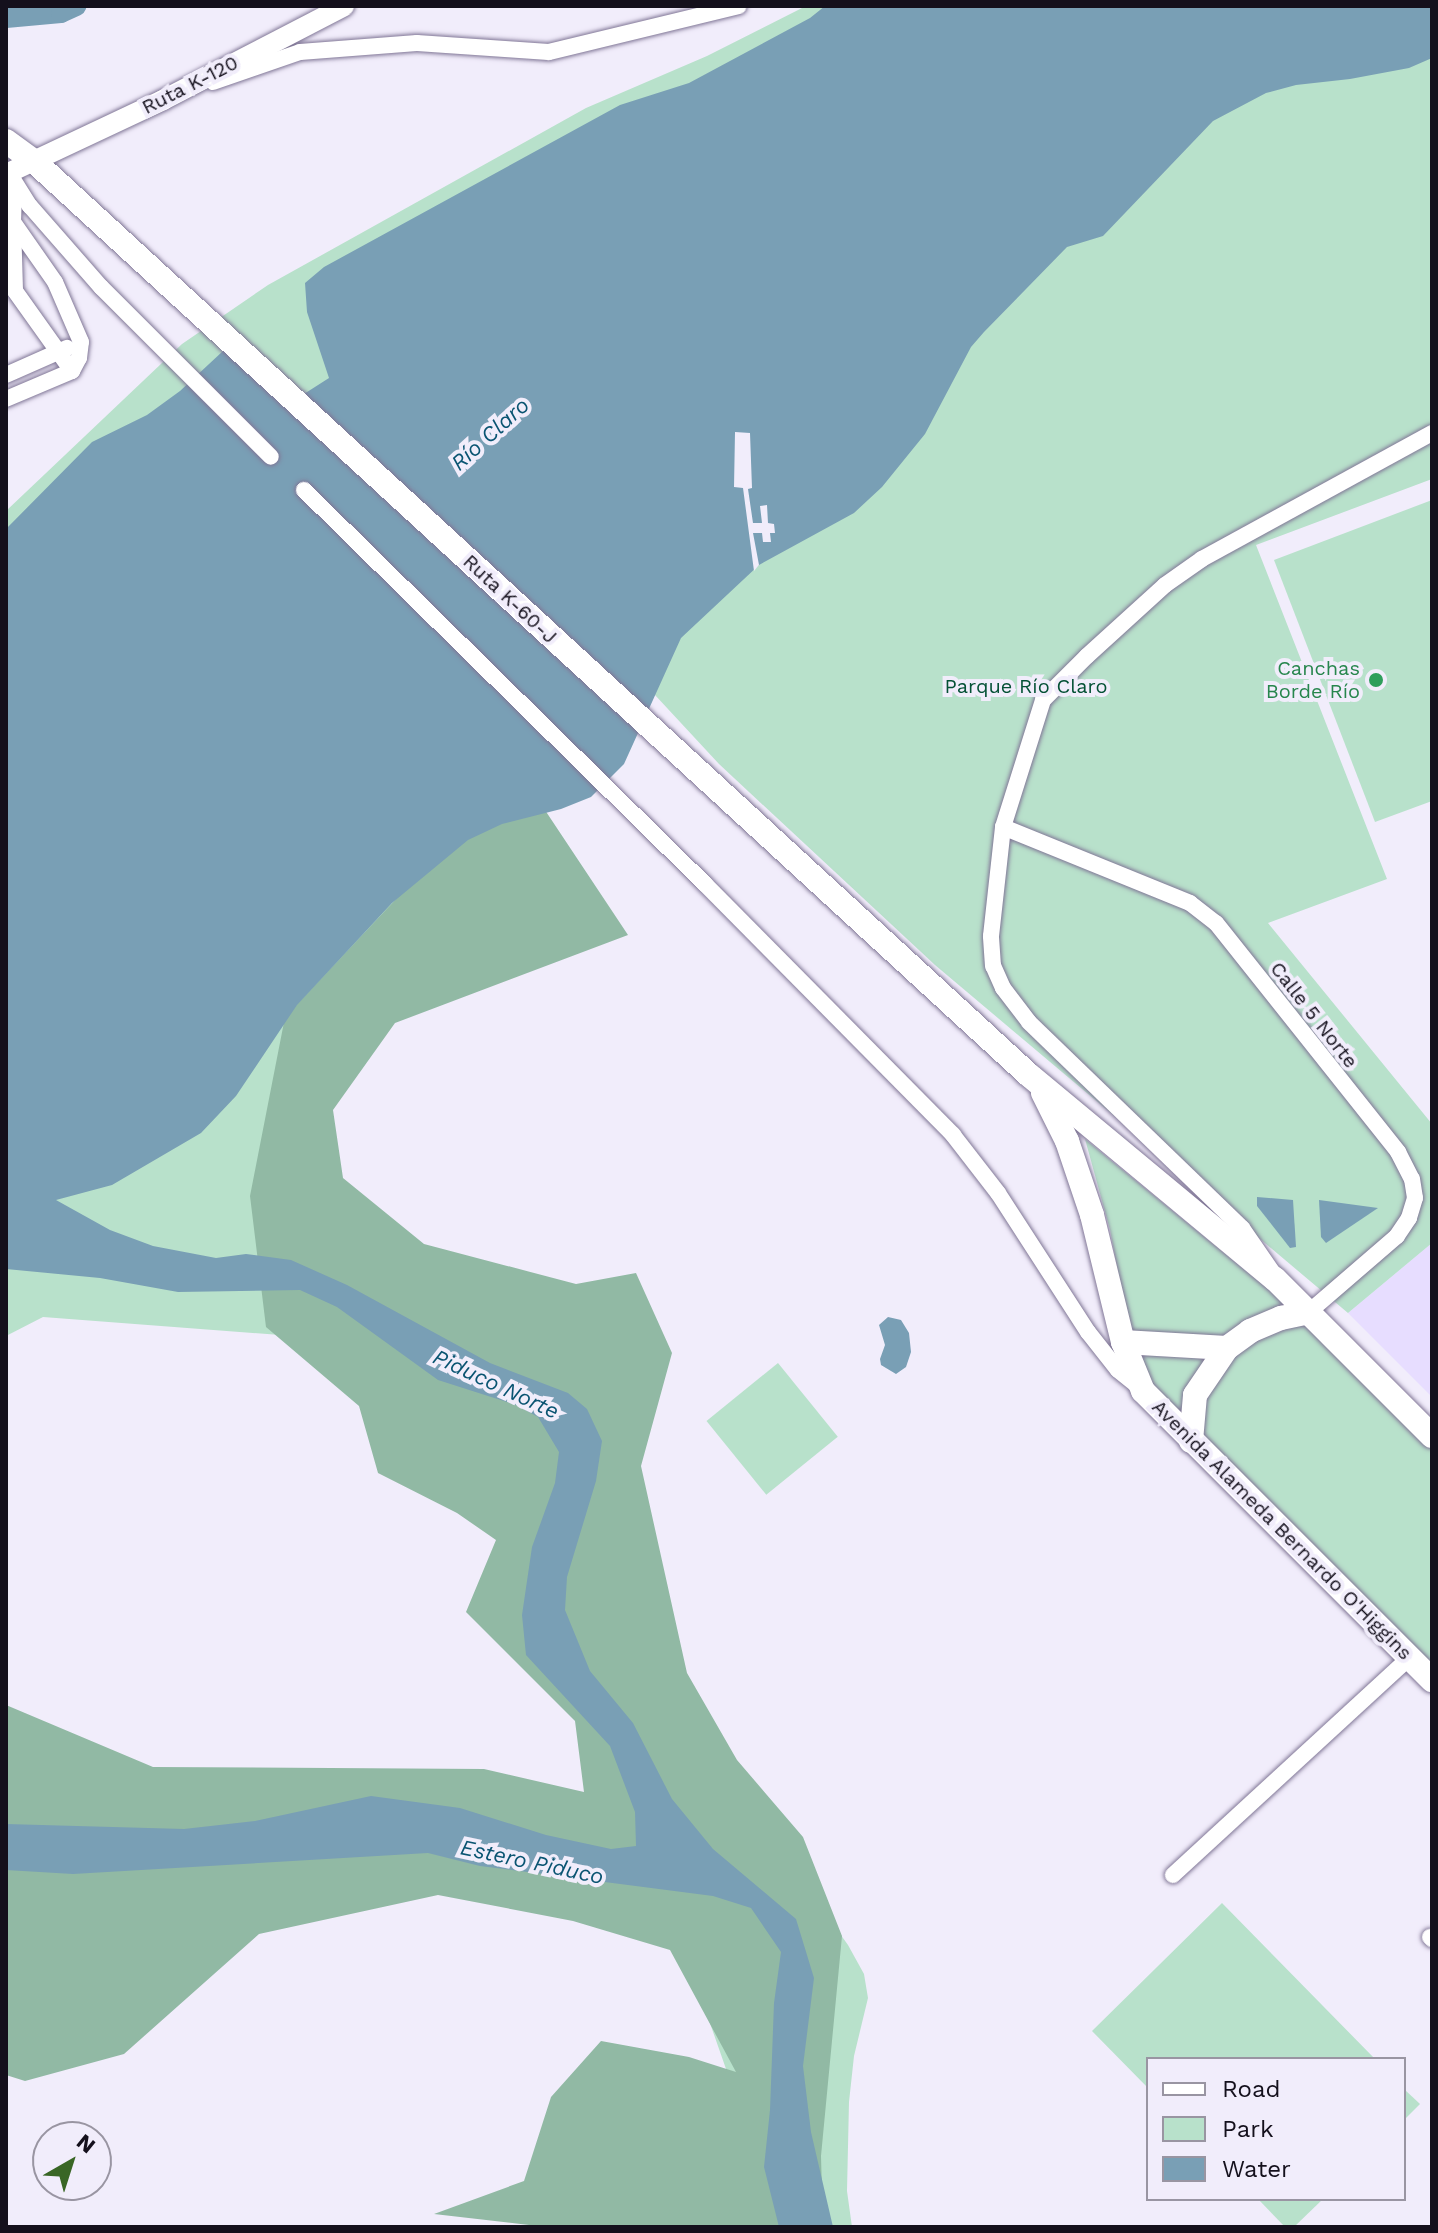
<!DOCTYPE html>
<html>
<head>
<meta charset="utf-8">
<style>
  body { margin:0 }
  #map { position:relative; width:1438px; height:2233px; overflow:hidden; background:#f1edfb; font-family:"Work Sans",sans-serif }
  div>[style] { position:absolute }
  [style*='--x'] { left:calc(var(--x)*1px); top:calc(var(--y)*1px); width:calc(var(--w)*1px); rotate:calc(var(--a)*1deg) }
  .built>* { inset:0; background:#e7ddff }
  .green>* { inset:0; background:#b8e1cb; transform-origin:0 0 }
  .forest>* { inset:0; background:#91b9a4 }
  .water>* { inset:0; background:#799fb5 }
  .pier>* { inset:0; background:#f1edfb }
  .canal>* { height:20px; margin:-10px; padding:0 10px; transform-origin:10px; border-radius:10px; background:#799fb5 }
  .roads { filter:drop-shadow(0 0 2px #807696) drop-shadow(0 0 2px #807696) }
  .minor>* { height:16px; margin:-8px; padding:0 8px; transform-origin:8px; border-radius:8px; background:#fff }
  .tertiary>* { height:20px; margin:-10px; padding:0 10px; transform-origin:10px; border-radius:10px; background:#fff }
  .primary>* { height:24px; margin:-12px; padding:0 12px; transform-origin:12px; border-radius:12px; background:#fff }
  .dots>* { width:22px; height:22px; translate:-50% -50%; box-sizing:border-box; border:4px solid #f1edfb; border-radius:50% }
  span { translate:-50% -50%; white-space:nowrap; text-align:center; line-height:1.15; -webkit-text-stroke:8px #f1edfb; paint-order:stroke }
  .street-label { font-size:20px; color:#14101c }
  .leisure-label { font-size:20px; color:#27864d }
  .right { translate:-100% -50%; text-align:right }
  .park-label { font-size:20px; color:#045135 }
  .water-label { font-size:22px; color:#0a5472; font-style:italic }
  .frame { position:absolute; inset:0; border:8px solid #14101c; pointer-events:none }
  .legend { position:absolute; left:1146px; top:2057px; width:260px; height:144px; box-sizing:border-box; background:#f1edfb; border:2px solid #9995a2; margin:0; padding:10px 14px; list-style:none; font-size:24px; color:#14101c }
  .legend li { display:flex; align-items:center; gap:16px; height:40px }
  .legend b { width:40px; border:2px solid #9995a2 }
  .north { position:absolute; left:32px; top:2121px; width:80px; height:80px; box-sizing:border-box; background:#f1edfb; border:2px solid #9995a2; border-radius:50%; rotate:39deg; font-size:22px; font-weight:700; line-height:32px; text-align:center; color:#14101c }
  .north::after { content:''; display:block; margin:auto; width:28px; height:36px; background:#396625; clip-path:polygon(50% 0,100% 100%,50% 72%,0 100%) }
</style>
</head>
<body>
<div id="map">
  <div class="built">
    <i style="clip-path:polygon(1432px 1243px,1432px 1397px,1348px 1313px)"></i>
  </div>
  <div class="green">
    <i style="clip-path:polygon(806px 6px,1432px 6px,1432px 479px,1256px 545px,1387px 879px,1268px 923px,1432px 1124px,1432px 1243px,1348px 1313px,935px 965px,719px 764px,642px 681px,280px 1123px,595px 1592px,848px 1945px,864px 1974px,868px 1998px,854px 2056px,849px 2102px,847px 2191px,852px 2227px,772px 2227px,739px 2106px,691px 1969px,639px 1914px,6px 1779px,619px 1839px,511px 1521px,307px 1337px,43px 1317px,6px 1336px,6px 511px,182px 344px,268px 285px,586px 108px,707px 56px)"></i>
    <i style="clip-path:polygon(1432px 500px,1432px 801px,1375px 822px,1274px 560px)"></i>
    <i style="clip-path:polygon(1085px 1139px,1269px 1290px,1432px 1449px,1432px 1667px,1180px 1420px,1150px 1380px,1129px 1330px,1110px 1230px)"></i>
    <i style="left:778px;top:1363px;width:95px;height:92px;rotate:51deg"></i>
    <i style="clip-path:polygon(1222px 1903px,1375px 2059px,1148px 2059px,1148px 2088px,1092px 2031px)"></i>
    <i style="clip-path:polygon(1404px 2089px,1420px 2104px,1404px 2120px)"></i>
    <i style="clip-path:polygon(1258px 2199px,1323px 2199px,1294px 2227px,1285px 2227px)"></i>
  </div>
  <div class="forest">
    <i style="clip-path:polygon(521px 774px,628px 935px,395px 1023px,333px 1110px,343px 1178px,424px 1244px,576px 1284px,636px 1273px,672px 1353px,641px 1466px,687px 1673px,737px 1760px,803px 1837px,842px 1936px,821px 2156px,823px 2227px,546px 2227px,434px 2214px,524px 2181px,551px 2097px,601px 2041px,689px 2057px,736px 2072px,670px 1950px,573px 1921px,438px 1895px,259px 1934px,124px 2054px,25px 2081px,6px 2075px,6px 1705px,153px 1767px,484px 1769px,584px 1792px,575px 1721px,466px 1612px,496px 1540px,457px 1513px,378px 1473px,359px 1406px,266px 1327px,250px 1196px,285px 1017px,432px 861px)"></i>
  </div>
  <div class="water">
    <i style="clip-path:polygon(825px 6px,1432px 6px,1432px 58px,1409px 68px,1350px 79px,1296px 85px,1266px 93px,1213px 121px,1103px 236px,1067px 247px,984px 332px,971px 347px,925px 434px,882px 487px,854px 513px,759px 565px,681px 638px,624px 764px,591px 797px,561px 809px,502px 824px,468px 840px,392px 903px,297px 1005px,236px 1096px,201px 1133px,112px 1185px,56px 1200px,110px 1230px,153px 1246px,216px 1258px,246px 1254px,291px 1260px,347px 1285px,490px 1363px,568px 1393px,587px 1409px,602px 1441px,596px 1481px,567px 1577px,565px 1610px,590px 1671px,633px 1723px,672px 1799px,713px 1849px,796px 1919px,814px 1978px,803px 2066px,811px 2132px,833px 2227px,779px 2227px,764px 2167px,770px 2110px,774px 2003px,781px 1952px,751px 1908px,713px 1896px,480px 1866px,428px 1853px,73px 1874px,6px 1870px,6px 1824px,184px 1829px,255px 1821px,371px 1796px,460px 1808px,546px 1835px,611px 1849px,636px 1846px,635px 1812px,610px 1746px,526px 1655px,522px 1615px,532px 1547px,555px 1483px,559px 1452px,538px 1417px,516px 1405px,438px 1380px,337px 1307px,300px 1290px,178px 1292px,100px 1278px,6px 1269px,6px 529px,92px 442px,147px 415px,180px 391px,223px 351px,293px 401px,329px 378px,307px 312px,305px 283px,324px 267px,620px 105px,689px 83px,810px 18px)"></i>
    <i style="clip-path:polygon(1257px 1197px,1293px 1200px,1296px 1247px,1290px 1248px,1257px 1206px)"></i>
    <i style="clip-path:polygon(1319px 1200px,1378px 1208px,1326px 1243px,1321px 1237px)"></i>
    <i style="clip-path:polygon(888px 1317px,901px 1320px,909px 1333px,911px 1352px,906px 1367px,896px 1374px,881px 1365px,880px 1359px,885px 1345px,879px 1325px)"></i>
  </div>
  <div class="pier">
    <i style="clip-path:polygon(735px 432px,750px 433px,752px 488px,748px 489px,753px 523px,762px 523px,760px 506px,767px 505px,768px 523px,774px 524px,775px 533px,770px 533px,771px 542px,763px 542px,762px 533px,753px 533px,759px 565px,754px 571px,743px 488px,734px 487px)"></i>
  </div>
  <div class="canal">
    <i style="--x:6;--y:18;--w:55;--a:-5.2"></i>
    <i style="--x:61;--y:13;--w:17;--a:-25"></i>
  </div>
  <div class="roads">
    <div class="minor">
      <i style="--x:213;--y:82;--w:92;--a:-19"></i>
      <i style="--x:300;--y:52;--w:117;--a:-4.4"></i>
      <i style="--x:417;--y:43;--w:132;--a:3.9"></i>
      <i style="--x:549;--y:52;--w:195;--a:-13.6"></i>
      <i style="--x:9;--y:173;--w:39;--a:58"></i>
      <i style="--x:30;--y:206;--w:108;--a:48.8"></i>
      <i style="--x:101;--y:287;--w:240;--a:45"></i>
      <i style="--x:13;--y:223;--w:68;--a:88.3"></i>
      <i style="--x:15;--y:291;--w:98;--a:54.5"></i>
      <i style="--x:6;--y:375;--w:67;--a:-23.9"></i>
      <i style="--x:6;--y:399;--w:72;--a:-23"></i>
      <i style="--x:72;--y:371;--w:15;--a:-62"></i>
      <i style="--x:79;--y:358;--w:16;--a:-83"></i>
      <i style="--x:81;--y:342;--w:65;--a:-113.4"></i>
      <i style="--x:55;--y:282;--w:73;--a:-125"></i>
      <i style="--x:13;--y:222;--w:35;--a:-88"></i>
      <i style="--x:304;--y:490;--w:562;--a:44.5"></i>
      <i style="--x:705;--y:884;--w:353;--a:45.3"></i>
      <i style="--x:953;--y:1135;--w:73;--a:52.2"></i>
      <i style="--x:998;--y:1193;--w:166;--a:57.1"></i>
      <i style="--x:1088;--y:1332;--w:48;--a:51.7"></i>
      <i style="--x:1118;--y:1370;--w:28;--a:39"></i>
      <i style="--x:1003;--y:827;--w:202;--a:22.1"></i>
      <i style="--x:1190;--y:903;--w:33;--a:38"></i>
      <i style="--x:1216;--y:923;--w:293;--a:51.5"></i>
      <i style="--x:1398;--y:1152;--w:30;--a:63"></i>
      <i style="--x:1412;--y:1179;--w:19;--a:81"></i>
      <i style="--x:1415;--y:1198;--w:21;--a:107"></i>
      <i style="--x:1409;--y:1218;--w:22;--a:124"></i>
      <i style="--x:1397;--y:1236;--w:116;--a:139.2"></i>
      <i style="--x:1271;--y:1270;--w:51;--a:-124.6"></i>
      <i style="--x:1242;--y:1228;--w:296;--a:-136"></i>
      <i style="--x:1029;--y:1022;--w:43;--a:-127.4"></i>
      <i style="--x:1003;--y:988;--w:24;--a:-114"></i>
      <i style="--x:993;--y:966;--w:30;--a:-94"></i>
      <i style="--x:991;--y:936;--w:110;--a:-83.7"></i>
      <i style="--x:1003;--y:827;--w:133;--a:-72.5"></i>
      <i style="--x:1043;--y:700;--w:62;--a:-45"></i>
      <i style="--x:1087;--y:656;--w:105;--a:-42.3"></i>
      <i style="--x:1165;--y:585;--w:45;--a:-35.1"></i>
      <i style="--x:1202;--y:559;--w:262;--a:-28.7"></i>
      <i style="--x:1173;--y:1875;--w:321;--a:-42.6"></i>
      <i style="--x:1430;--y:1937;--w:3;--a:45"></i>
    </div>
    <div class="tertiary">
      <i style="--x:6;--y:174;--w:174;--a:-25.2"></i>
      <i style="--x:163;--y:100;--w:204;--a:-27.4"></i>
    </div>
    <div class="primary">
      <i style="--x:6;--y:141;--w:36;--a:36"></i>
      <i style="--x:35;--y:162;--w:1350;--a:42.57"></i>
      <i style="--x:1029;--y:1075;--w:320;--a:39.7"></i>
      <i style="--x:1275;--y:1279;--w:222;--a:45"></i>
      <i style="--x:1043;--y:1093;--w:54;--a:63.4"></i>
      <i style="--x:1067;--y:1141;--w:78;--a:71.3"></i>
      <i style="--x:1092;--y:1215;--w:131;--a:76.3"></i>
      <i style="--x:1123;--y:1342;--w:53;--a:67.8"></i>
      <i style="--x:1143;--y:1391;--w:409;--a:45"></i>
      <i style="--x:1123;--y:1342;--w:104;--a:3.3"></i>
      <i style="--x:1227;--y:1348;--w:29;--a:-36"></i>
      <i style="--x:1250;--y:1331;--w:34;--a:-23"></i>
      <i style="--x:1281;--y:1318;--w:29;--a:-12"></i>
      <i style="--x:1191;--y:1441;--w:46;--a:-85"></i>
      <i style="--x:1195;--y:1395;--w:57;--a:-55.8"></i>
    </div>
  </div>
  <div class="dots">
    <i style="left:1376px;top:680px;background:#2e9e5b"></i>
  </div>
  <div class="street-label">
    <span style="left:190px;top:85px;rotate:-27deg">Ruta K-120</span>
    <span style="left:510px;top:599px;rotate:43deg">Ruta K-60-J</span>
    <span style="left:1314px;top:1015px;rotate:52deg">Calle 5 Norte</span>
    <span style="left:1282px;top:1530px;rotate:45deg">Avenida Alameda Bernardo O'Higgins</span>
  </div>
  <div class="leisure-label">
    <span class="right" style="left:1360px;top:680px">Canchas<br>Borde Río</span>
  </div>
  <div class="park-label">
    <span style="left:1026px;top:686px">Parque Río Claro</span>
  </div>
  <div class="water-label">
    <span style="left:490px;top:434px;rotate:-42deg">Río Claro</span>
    <span style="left:496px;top:1384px;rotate:25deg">Piduco Norte</span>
    <span style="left:532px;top:1862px;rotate:12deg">Estero Piduco</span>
  </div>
  <div class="frame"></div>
  <ul class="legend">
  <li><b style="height:10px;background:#fff"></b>Road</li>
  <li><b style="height:22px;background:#b8e1cb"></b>Park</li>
  <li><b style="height:22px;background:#799fb5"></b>Water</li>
  </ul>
  <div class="north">N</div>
</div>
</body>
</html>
